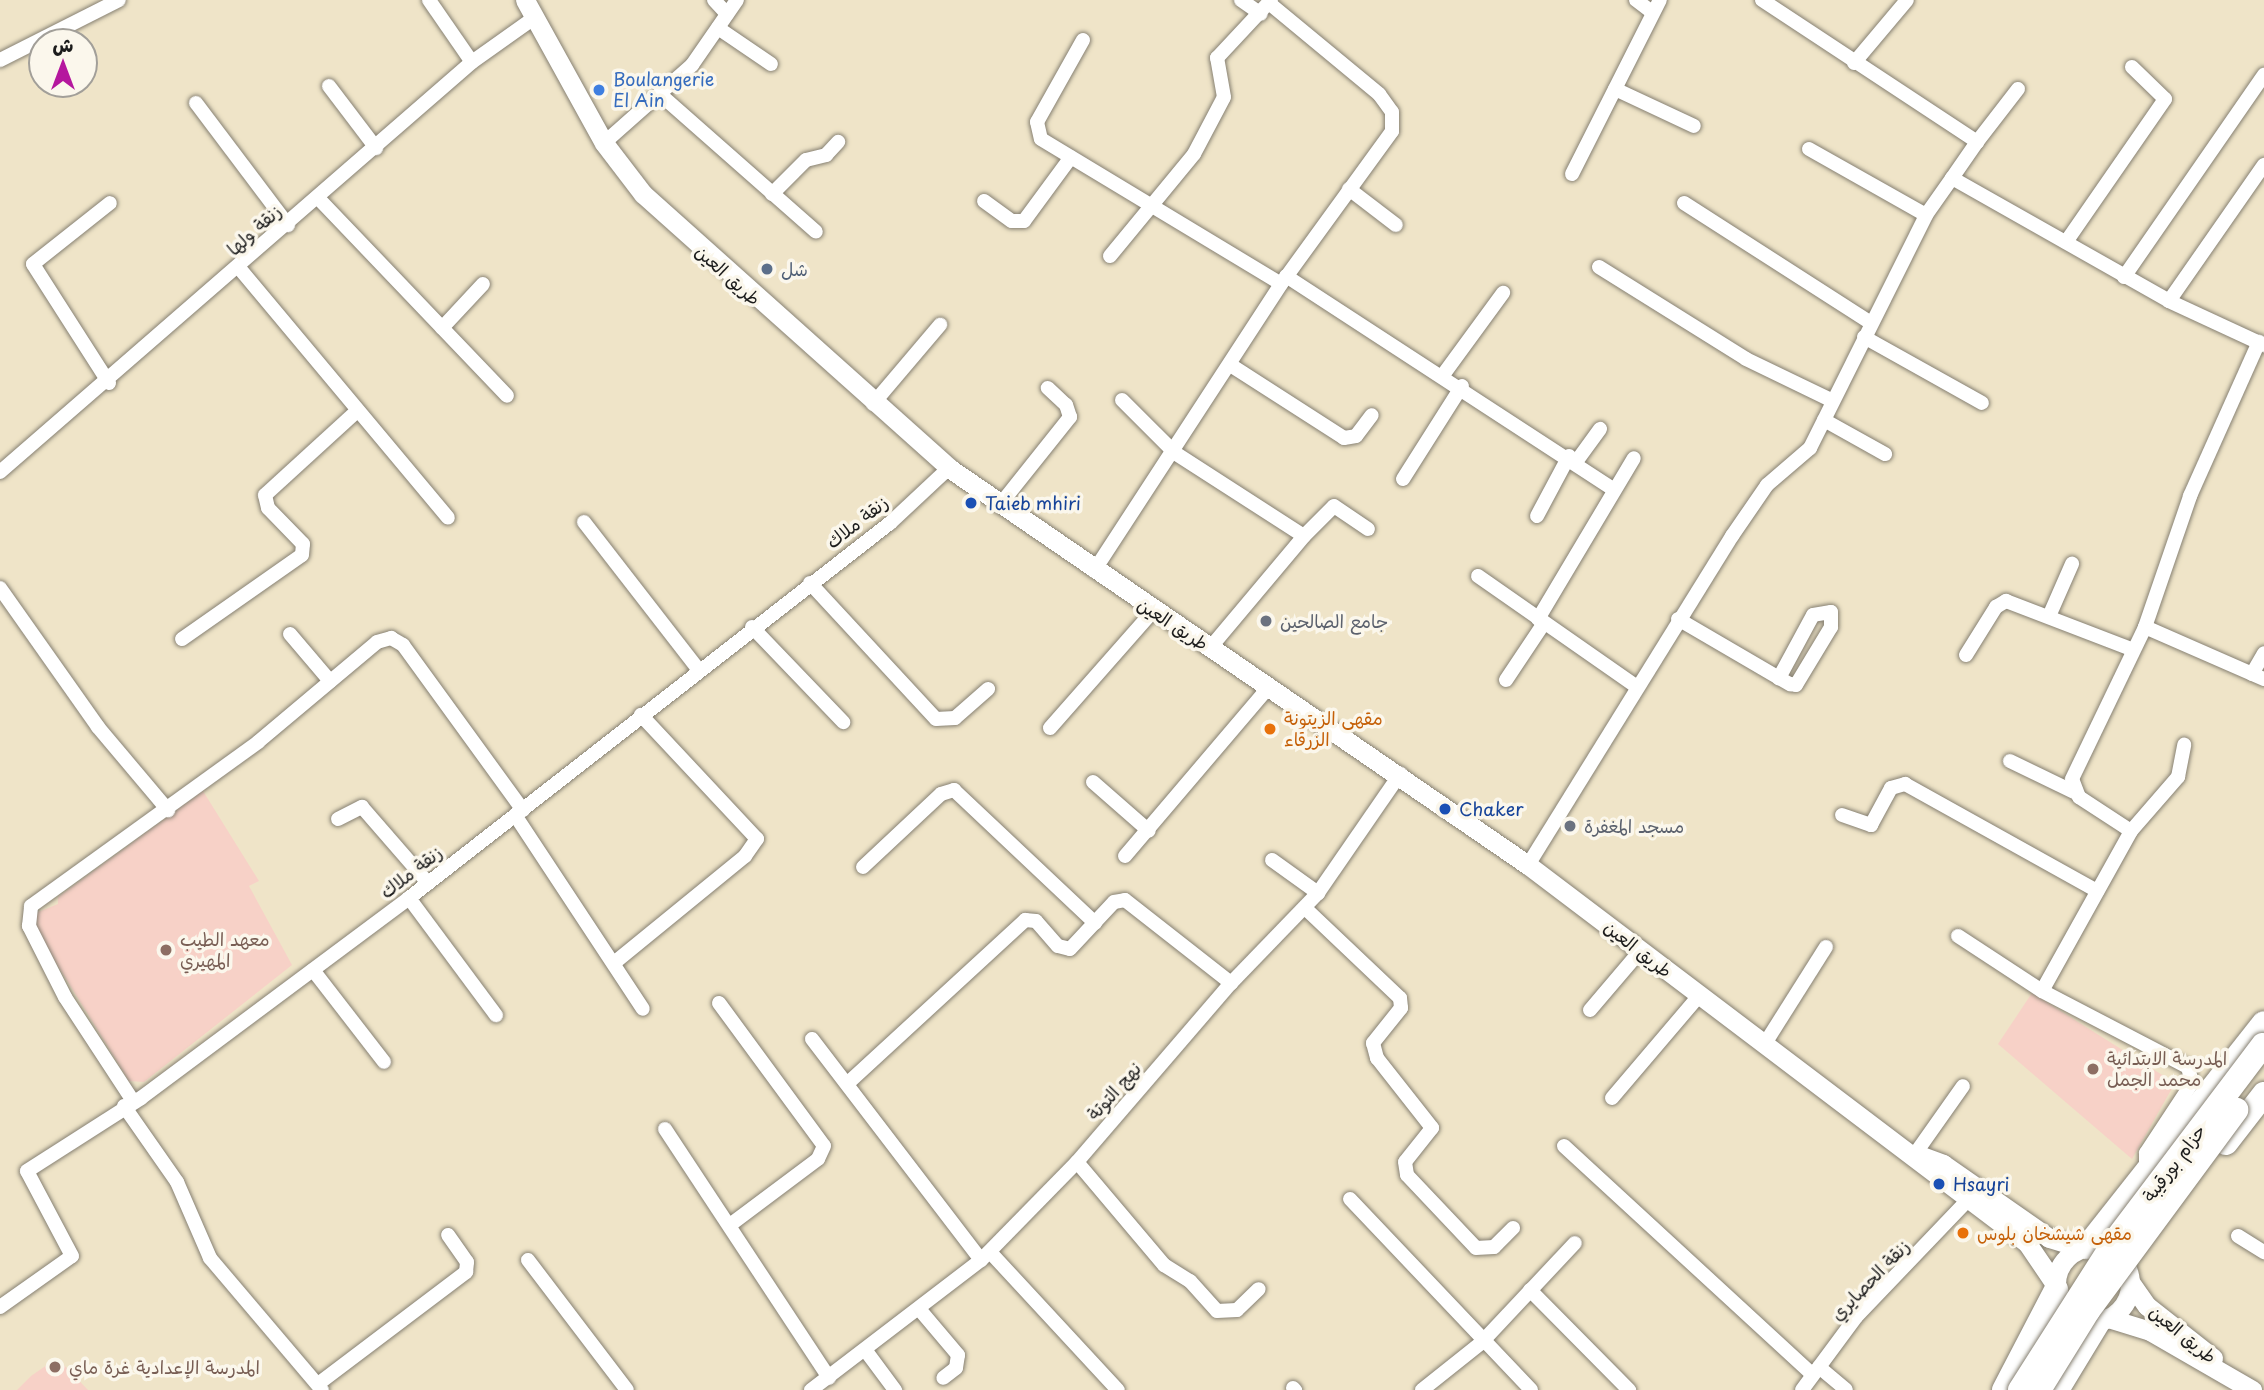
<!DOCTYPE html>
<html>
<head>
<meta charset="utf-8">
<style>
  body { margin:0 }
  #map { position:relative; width:2264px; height:1390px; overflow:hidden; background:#efe4c8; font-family:"Playpen Sans","Playpen Sans Arabic",sans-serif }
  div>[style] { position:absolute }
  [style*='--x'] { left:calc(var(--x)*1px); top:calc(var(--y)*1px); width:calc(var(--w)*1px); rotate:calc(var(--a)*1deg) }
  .built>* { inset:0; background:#f7d1c7 }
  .roads { filter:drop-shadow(0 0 2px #868072) drop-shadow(0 0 2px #868072) }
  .street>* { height:14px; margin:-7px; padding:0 7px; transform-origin:7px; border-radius:7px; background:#fff }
  .secondary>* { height:19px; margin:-9.5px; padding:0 9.5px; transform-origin:9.5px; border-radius:9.5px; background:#fff }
  .secondary>.ring { margin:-9.5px; padding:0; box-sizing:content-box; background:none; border:19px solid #fff; border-radius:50% }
  .highway>* { height:24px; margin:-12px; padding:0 12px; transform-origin:12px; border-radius:12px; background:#fff }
  .bridges { filter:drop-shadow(0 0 2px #868072) drop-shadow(0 0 2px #868072) }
  .highway-bridge>* { height:24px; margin:-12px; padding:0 12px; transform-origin:12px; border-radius:12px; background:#fff }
  .dots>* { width:19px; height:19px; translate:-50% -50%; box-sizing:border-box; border:4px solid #fbf7ec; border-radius:50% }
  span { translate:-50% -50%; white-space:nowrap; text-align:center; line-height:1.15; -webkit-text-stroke:7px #fbf7ec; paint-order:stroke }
  .shop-label { font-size:18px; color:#366cbe }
  .left { translate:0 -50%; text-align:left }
  .street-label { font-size:18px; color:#1c1c1c }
  .service-label { font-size:18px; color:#4e5e75 }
  .transit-label { font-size:18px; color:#164399 }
  .worship-label { font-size:18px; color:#5b616d }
  .food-label { font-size:18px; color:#c56008 }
  .education-label { font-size:18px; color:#785e54 }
  .north { position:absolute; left:28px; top:28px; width:70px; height:70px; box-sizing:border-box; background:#fbf7ec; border:2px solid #a29f99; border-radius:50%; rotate:0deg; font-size:19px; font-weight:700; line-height:28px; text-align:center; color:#1c1c1c }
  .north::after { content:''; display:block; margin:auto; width:24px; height:32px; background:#b5179e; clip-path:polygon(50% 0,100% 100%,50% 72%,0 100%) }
</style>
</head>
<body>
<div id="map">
  <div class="built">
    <i style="clip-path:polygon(203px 791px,259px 881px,249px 886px,292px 965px,144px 1082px,129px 1081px,34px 927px,36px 913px,58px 904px,58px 897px)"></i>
    <i style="clip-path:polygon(2032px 993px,2175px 1083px,2132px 1159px,1998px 1044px)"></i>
    <i style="clip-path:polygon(57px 1358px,88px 1390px,17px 1390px,31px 1376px)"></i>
  </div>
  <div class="roads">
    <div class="street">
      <i style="--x:429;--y:0;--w:75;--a:55.3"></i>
      <i style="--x:714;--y:0;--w:19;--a:47"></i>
      <i style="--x:1241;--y:0;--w:24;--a:35"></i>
      <i style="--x:1636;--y:0;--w:21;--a:37"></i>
      <i style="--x:1762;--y:0;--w:258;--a:33.4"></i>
      <i style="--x:1977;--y:142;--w:44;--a:124.8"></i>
      <i style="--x:718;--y:28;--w:64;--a:34.2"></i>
      <i style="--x:1083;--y:40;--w:94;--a:119.3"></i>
      <i style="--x:1037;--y:122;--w:17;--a:77"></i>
      <i style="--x:1041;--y:139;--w:280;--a:31.1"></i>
      <i style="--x:0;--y:60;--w:133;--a:-26.8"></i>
      <i style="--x:1854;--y:63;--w:82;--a:-49.9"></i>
      <i style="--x:329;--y:86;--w:78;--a:52.8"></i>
      <i style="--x:1615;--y:89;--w:87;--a:25.1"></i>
      <i style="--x:662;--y:96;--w:205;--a:41.4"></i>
      <i style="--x:196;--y:103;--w:153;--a:53"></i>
      <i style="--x:1977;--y:142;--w:67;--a:-52.3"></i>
      <i style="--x:604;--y:143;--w:118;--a:-41.6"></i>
      <i style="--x:692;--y:65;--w:79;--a:-55.3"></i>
      <i style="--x:1809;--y:149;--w:134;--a:29.4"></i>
      <i style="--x:1572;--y:174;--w:195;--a:-63.2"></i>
      <i style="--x:1349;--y:189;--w:59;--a:37.5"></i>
      <i style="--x:772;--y:194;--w:48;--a:-45"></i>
      <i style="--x:806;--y:160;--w:21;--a:-14"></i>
      <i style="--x:826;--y:155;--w:18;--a:-47"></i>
      <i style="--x:319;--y:199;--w:272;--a:46.3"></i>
      <i style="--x:984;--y:201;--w:34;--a:36"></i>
      <i style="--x:1012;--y:221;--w:12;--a:0"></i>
      <i style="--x:1024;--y:221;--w:79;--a:-53.7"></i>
      <i style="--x:1684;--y:203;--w:222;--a:32.7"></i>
      <i style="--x:2066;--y:242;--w:174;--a:-55.3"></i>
      <i style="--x:2165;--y:99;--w:46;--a:-135.9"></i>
      <i style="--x:1110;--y:256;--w:132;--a:-50.5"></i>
      <i style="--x:1194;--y:154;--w:64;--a:-62.2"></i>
      <i style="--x:1224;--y:97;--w:40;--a:-100"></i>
      <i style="--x:1217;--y:58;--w:79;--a:-47"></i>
      <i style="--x:1599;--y:267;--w:173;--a:32"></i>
      <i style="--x:1746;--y:359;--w:94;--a:25.8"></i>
      <i style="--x:240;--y:269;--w:324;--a:50.1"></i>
      <i style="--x:1286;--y:276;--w:390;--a:33.1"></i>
      <i style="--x:2124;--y:277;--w:246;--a:-55.3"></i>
      <i style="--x:2169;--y:301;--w:166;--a:-55.1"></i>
      <i style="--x:442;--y:328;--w:60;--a:-47"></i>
      <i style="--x:1864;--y:337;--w:135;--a:29.2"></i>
      <i style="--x:1232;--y:366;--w:133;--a:32.7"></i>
      <i style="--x:1344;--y:438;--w:12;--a:-9"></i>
      <i style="--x:1356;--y:436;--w:26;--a:-53"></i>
      <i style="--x:1443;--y:375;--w:102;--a:-53.8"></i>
      <i style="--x:109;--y:383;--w:141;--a:-122.6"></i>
      <i style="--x:33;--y:264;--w:98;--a:-38.4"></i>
      <i style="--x:1122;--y:400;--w:75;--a:45"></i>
      <i style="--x:1175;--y:453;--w:153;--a:32.8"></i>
      <i style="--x:1304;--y:536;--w:42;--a:-45"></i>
      <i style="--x:1334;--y:506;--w:41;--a:34.1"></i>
      <i style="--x:873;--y:404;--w:104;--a:-49.7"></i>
      <i style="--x:1824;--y:420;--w:70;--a:29.1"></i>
      <i style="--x:1576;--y:462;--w:41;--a:-54"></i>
      <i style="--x:0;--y:472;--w:625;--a:-40.98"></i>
      <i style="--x:472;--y:62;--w:76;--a:-35.4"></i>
      <i style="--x:1403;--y:479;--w:110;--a:-57.6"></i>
      <i style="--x:999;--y:506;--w:114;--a:-51.4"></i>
      <i style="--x:1070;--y:417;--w:13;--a:-108"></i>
      <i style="--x:1066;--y:405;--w:25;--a:-137"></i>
      <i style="--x:1537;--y:516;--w:68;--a:-61.9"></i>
      <i style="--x:584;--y:522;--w:186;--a:52.2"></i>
      <i style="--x:1094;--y:571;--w:343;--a:-56.9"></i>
      <i style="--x:1281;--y:284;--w:189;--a:-54"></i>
      <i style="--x:1392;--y:131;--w:19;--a:-90"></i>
      <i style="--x:1392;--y:112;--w:22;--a:-126"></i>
      <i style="--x:1379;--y:94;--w:143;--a:-140.4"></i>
      <i style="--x:1478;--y:576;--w:190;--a:34.9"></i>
      <i style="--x:810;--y:583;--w:185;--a:47.2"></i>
      <i style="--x:936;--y:719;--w:19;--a:-3"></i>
      <i style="--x:955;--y:718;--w:44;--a:-41.3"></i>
      <i style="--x:0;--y:588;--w:170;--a:54.8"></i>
      <i style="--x:98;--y:727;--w:109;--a:49.9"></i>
      <i style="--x:2050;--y:614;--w:55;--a:-66.3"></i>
      <i style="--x:1538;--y:619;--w:187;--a:-59.2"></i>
      <i style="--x:1678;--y:619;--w:117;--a:30.3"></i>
      <i style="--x:1779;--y:678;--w:13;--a:29"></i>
      <i style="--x:1790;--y:684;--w:6;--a:9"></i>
      <i style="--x:1796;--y:685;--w:68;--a:-58.9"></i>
      <i style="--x:1831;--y:627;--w:15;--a:-90"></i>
      <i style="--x:1831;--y:612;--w:18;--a:171"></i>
      <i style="--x:1813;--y:615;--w:72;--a:118.4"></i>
      <i style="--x:752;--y:627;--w:132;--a:46.2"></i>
      <i style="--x:2145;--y:627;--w:130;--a:23.6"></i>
      <i style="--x:290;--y:634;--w:62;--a:49.6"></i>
      <i style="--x:182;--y:639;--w:146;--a:-35"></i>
      <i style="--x:302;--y:555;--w:11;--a:-85"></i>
      <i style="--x:303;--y:544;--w:50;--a:-134.2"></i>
      <i style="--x:268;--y:508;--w:13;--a:-103"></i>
      <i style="--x:265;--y:495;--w:125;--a:-42.4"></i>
      <i style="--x:1210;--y:648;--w:146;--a:-50"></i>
      <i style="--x:1966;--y:655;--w:57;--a:-58"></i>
      <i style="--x:1996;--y:607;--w:12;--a:-31"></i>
      <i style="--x:2006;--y:601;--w:134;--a:21"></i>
      <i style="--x:2252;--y:674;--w:24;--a:-60"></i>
      <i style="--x:1506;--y:680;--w:69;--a:-56.3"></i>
      <i style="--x:1050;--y:728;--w:156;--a:-48.6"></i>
      <i style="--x:2010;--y:761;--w:71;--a:25.8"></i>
      <i style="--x:1093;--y:782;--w:74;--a:41.2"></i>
      <i style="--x:515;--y:815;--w:232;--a:56.6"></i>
      <i style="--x:1842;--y:815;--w:31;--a:19"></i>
      <i style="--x:1871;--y:825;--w:42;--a:-61.6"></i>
      <i style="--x:1891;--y:788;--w:15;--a:-16"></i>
      <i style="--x:1905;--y:784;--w:220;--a:29.1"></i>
      <i style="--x:338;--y:819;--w:27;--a:-27"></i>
      <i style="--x:362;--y:807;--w:101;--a:49"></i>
      <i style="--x:2131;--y:831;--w:62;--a:-146.8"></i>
      <i style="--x:2079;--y:797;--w:19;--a:-111"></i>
      <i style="--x:2072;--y:779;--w:169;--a:-64.3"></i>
      <i style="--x:2145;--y:627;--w:139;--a:-71"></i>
      <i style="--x:2190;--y:496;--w:169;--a:-65.9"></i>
      <i style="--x:1125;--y:856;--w:221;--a:-49.6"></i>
      <i style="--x:1272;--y:860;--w:57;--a:35.7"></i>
      <i style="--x:1528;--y:865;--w:387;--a:-58.2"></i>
      <i style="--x:1732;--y:536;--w:62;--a:-55.5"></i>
      <i style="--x:1767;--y:485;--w:57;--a:-40.7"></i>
      <i style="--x:1810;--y:448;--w:260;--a:-63.5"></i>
      <i style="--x:1926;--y:215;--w:45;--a:-54.9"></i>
      <i style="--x:1952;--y:178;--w:249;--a:29.5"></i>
      <i style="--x:2169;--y:301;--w:105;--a:24.9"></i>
      <i style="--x:863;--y:867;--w:107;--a:-43.1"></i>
      <i style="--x:941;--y:794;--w:14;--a:-17"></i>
      <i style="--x:954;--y:790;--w:194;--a:43.3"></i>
      <i style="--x:409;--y:898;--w:146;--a:53.4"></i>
      <i style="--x:1305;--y:908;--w:131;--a:43.5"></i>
      <i style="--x:1400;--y:998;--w:10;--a:84"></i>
      <i style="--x:1401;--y:1008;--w:45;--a:128.7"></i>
      <i style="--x:1373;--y:1043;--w:16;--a:75"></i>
      <i style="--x:1377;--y:1058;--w:89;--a:51.8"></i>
      <i style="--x:1432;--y:1128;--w:43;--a:128.5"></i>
      <i style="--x:1405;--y:1162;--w:13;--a:81"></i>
      <i style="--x:1407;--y:1175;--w:100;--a:46.6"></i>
      <i style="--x:1476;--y:1248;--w:18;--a:-3"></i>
      <i style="--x:1494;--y:1247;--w:27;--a:-45"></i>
      <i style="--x:1958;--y:936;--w:100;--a:33.2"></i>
      <i style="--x:2042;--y:991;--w:165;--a:27.5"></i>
      <i style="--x:2188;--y:1067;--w:16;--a:76"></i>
      <i style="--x:2192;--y:1083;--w:84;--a:123.3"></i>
      <i style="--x:2146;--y:1153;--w:15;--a:90"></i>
      <i style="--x:614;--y:963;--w:169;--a:-39.2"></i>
      <i style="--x:745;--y:856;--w:21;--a:-55"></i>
      <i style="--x:757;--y:839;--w:170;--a:-133.1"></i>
      <i style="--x:313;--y:970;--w:116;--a:52.3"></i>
      <i style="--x:2042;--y:991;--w:183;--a:-60.9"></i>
      <i style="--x:2131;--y:831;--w:72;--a:-49"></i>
      <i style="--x:2178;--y:777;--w:33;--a:-79"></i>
      <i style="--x:719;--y:1003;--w:177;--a:53.7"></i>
      <i style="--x:824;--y:1146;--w:14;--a:115"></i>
      <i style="--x:818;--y:1159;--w:109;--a:143.2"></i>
      <i style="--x:1590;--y:1010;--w:79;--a:-49.6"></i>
      <i style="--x:812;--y:1039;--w:278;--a:52.6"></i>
      <i style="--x:1764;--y:1045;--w:116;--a:-57.7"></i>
      <i style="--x:848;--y:1083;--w:241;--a:-42.6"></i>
      <i style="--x:1025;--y:920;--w:11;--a:5"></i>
      <i style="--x:1036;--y:921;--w:33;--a:49"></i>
      <i style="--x:1058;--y:946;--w:12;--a:14"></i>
      <i style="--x:1070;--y:949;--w:64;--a:-46.9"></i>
      <i style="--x:1114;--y:902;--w:11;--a:-10"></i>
      <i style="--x:1125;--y:900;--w:135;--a:38.1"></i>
      <i style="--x:1612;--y:1098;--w:133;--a:-49.6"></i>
      <i style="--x:133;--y:1101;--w:124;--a:-123.2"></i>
      <i style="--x:65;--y:997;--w:80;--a:-116.9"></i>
      <i style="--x:29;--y:926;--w:20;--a:-84"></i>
      <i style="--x:31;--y:906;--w:280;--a:-35.8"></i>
      <i style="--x:258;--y:742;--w:155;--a:-40"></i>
      <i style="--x:377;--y:642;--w:15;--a:-16"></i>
      <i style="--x:391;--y:638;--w:14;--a:30"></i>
      <i style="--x:403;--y:645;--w:204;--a:54"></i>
      <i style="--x:124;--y:1106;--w:93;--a:55.1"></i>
      <i style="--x:177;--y:1182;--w:83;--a:66.5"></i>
      <i style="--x:210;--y:1258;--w:173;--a:49.7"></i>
      <i style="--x:665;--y:1129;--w:298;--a:56.6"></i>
      <i style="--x:1564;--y:1146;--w:338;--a:42.6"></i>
      <i style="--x:1915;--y:1154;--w:83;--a:-54.8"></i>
      <i style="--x:1077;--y:1162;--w:135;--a:49.8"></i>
      <i style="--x:1164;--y:1265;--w:31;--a:32"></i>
      <i style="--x:1190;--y:1281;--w:40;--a:48"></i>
      <i style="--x:1217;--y:1311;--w:20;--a:-3"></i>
      <i style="--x:1237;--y:1310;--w:30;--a:-44"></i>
      <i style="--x:1350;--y:1199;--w:263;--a:46.5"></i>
      <i style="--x:2238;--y:1236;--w:31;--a:32"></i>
      <i style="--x:990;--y:1252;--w:188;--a:47.2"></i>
      <i style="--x:528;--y:1260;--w:163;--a:52.7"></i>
      <i style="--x:1530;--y:1290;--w:141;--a:45.3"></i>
      <i style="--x:0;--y:1307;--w:88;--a:-35.3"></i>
      <i style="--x:72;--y:1256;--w:96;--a:-117.9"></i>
      <i style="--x:27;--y:1171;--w:135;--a:-32.6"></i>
      <i style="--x:141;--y:1098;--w:334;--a:-36.7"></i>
      <i style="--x:409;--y:898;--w:610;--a:-37.94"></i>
      <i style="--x:890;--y:523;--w:81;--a:-43"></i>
      <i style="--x:920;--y:1310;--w:59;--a:49.8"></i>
      <i style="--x:958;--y:1355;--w:13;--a:99"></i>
      <i style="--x:956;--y:1368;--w:16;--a:142"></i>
      <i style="--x:866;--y:1351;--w:49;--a:53.4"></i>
      <i style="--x:1819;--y:1367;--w:35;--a:40"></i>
      <i style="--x:318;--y:1384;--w:186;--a:-37.1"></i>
      <i style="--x:466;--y:1272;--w:10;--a:-84"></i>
      <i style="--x:467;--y:1262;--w:33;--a:-125"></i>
      <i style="--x:1293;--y:1388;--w:3;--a:45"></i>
      <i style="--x:811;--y:1390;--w:214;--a:-37.4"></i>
      <i style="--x:981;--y:1260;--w:137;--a:-45.6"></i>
      <i style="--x:1077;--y:1162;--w:236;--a:-49.3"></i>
      <i style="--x:1231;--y:983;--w:125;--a:-46"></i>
      <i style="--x:1318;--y:893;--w:145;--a:-55.4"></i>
      <i style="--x:1422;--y:1390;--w:75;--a:-38.5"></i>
      <i style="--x:1481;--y:1343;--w:137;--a:-46.8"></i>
      <i style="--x:1802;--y:1390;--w:91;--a:-53.5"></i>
      <i style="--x:1856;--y:1317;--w:162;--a:-46.3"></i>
    </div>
    <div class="secondary">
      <i style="--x:525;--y:0;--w:163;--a:61.1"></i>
      <i style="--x:604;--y:143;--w:64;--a:52.6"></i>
      <i style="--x:643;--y:194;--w:411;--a:41.8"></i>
      <i style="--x:949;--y:468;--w:702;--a:34.44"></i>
      <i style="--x:1528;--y:865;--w:626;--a:37.14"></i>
      <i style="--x:2027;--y:1243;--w:50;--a:55.7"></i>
      <i style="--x:1916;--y:1154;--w:29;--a:20"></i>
      <i style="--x:1943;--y:1164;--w:129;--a:34.9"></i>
      <i style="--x:2049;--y:1238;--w:34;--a:17"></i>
      <i class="ring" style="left:2056px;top:1247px;width:55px;height:55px"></i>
      <i style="--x:2130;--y:1282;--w:29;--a:55"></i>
      <i style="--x:2147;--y:1306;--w:84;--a:38.2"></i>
      <i style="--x:2108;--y:1318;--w:44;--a:17.2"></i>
      <i style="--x:2150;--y:1331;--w:118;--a:30"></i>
    </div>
    <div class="highway">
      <i style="--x:2226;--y:1143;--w:62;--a:-52.2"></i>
      <i style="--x:2087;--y:1247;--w:285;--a:-51.7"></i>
      <i style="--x:2004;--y:1390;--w:113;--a:-62.5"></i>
      <i style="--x:2057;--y:1390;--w:81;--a:-58.7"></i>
    </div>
  </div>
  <div class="bridges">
    <div class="highway-bridge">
      <i style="--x:2020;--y:1390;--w:180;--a:-57.5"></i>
      <i style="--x:2117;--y:1238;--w:242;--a:-52.9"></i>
      <i style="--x:2039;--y:1390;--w:93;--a:-58.2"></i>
      <i style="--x:2088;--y:1311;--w:250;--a:-53.6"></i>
    </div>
  </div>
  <div class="dots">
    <i style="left:599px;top:90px;background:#3f7fe0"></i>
    <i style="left:767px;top:269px;background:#5c6f8a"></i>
    <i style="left:971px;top:503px;background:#1a4fb4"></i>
    <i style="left:1266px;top:621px;background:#6b7280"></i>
    <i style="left:1270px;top:729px;background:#e8710a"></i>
    <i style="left:1445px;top:809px;background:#1a4fb4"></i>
    <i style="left:1570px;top:826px;background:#6b7280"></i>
    <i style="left:166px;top:950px;background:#8d6e63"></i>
    <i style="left:2093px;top:1069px;background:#8d6e63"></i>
    <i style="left:1939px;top:1184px;background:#1a4fb4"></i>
    <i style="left:1963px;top:1233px;background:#e8710a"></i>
    <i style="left:55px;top:1367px;background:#8d6e63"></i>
  </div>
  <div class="shop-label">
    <span class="left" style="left:613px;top:90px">Boulangerie<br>El Ain</span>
  </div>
  <div class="street-label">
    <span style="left:254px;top:230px;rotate:-42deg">زنقة ولها</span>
    <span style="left:728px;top:275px;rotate:42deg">طريق العين</span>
    <span style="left:857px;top:522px;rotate:-38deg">زنقة ملاك</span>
    <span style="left:1173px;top:624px;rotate:33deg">طريق العين</span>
    <span style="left:411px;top:872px;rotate:-38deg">زنقة ملاك</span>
    <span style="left:1638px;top:949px;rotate:38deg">طريق العين</span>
    <span style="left:1114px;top:1091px;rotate:-48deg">نهج التوتة</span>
    <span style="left:2174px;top:1163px;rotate:-53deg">حزام بورقيبة</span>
    <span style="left:1870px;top:1280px;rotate:-46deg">زنقة الحصايري</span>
    <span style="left:2183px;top:1334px;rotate:39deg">طريق العين</span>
  </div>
  <div class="service-label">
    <span class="left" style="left:781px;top:269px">شل</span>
  </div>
  <div class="transit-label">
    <span class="left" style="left:985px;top:503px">Taieb mhiri</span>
    <span class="left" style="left:1459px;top:809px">Chaker</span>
    <span class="left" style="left:1953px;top:1184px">Hsayri</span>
  </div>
  <div class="worship-label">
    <span class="left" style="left:1280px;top:621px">جامع الصالحين</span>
    <span class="left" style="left:1584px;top:826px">مسجد المغفرة</span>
  </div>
  <div class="food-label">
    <span class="left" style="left:1284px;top:729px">مقهى الزيتونة<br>الزرقاء</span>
    <span class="left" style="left:1977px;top:1233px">مقهى شيشخان بلوس</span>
  </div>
  <div class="education-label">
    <span class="left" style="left:180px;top:950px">معهد الطيب<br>المهيري</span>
    <span class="left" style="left:2107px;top:1069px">المدرسة الابتدائية<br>محمد الجمل</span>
    <span class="left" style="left:69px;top:1367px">المدرسة الإعدادية غرة ماي</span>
  </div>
  <div class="north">ش</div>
</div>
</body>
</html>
